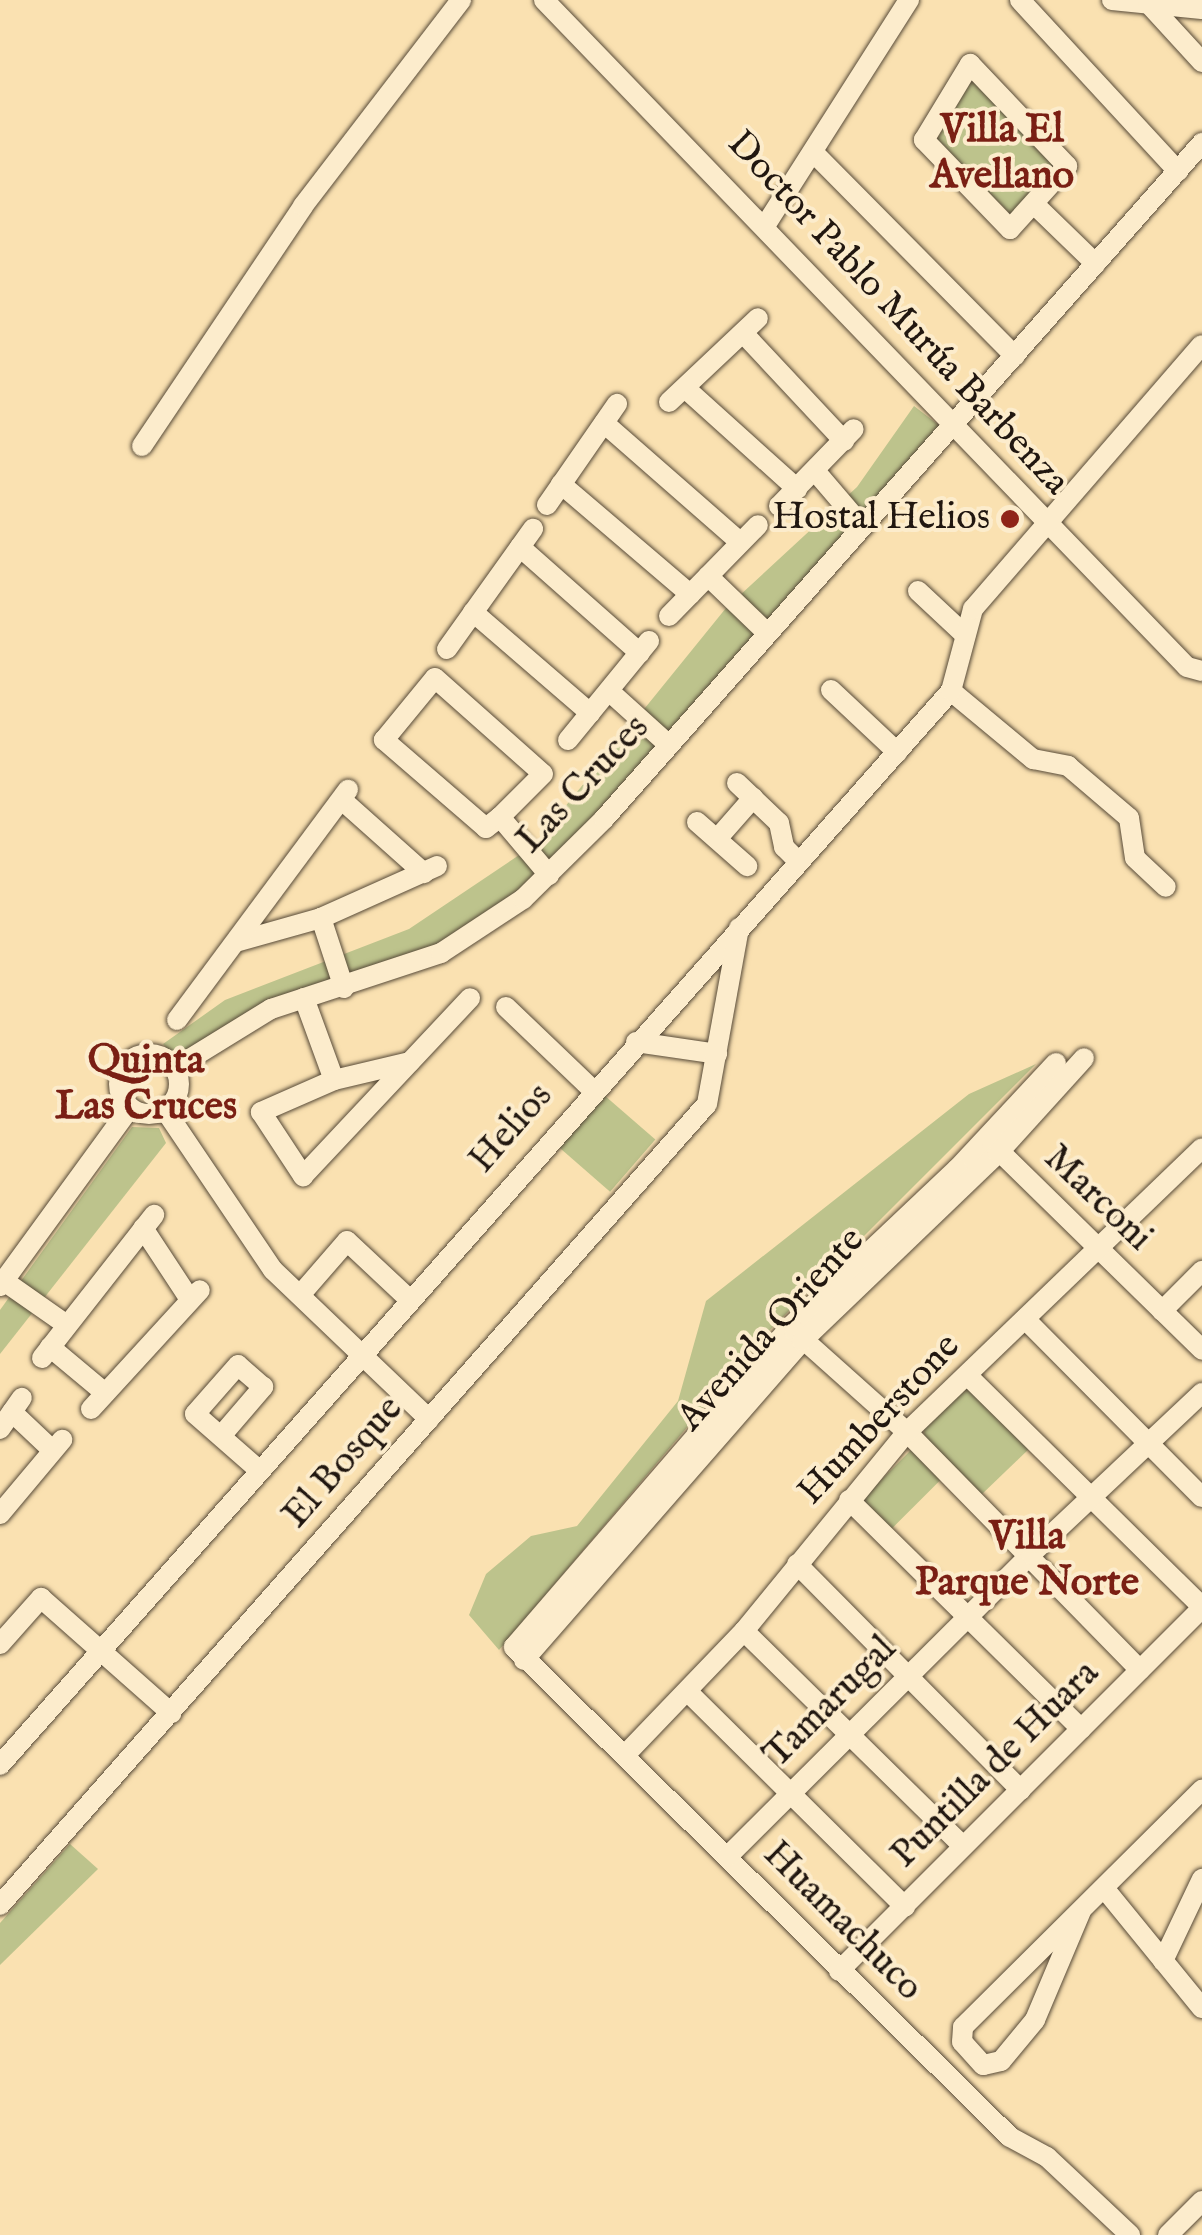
<!DOCTYPE html>
<html>
<head>
<meta charset="utf-8">
<style>
  body { margin:0 }
  #map { position:relative; width:1202px; height:2235px; overflow:hidden; background:#fae1b1; font-family:"IM FELL English",serif }
  div>[style] { position:absolute }
  [style*='--x'] { left:calc(var(--x)*1px); top:calc(var(--y)*1px); width:calc(var(--w)*1px); rotate:calc(var(--a)*1deg) }
  .green>* { inset:0; background:#bdc38c; transform-origin:0 0 }
  .roads { filter:drop-shadow(0 0 2px #574a38) drop-shadow(0 0 2px #574a38) }
  .minor>* { height:20px; margin:-10px; padding:0 10px; transform-origin:10px; border-radius:10px; background:#fceccc }
  .minor>.ring { margin:-10px; padding:0; box-sizing:content-box; background:none; border:20px solid #fceccc; border-radius:50% }
  .dots>* { width:28px; height:28px; translate:-50% -50%; box-sizing:border-box; border:5px solid #fceccc; border-radius:50% }
  span { translate:-50% -50%; white-space:nowrap; text-align:center; line-height:1.15; -webkit-text-stroke:8px #fceccc; paint-order:stroke }
  .street-label { font-size:38px; color:#211710 }
  .poi-label { font-size:38px; color:#211710 }
  .right { translate:-100% -50%; text-align:right }
  .neighbourhood-label { font-size:40px; color:#7a1f14; font-weight:700 }
</style>
</head>
<body>
<div id="map">
  <div class="green">
    <i style="clip-path:polygon(975px 75px,1063px 166px,1015px 219px,937px 139px)"></i>
    <i style="clip-path:polygon(914px 406px,940px 426px,528px 889px,442px 947px,274px 1001px,174px 1056px,163px 1044px,225px 1000px,409px 929px,534px 845px,726px 608px,857px 487px)"></i>
    <i style="clip-path:polygon(1036px 1064px,765px 1335px,499px 1650px,469px 1615px,486px 1574px,531px 1536px,577px 1526px,678px 1401px,706px 1301px,969px 1094px)"></i>
    <i style="left:604px;top:1095px;width:68px;height:69px;rotate:41deg"></i>
    <i style="clip-path:polygon(132px 1127px,159px 1128px,166px 1143px,0 1354px,0 1310px)"></i>
    <i style="clip-path:polygon(971px 1383px,1032px 1446px,980px 1496px,925px 1441px,924px 1429px)"></i>
    <i style="left:912px;top:1449px;width:42px;height:76px;rotate:45deg"></i>
    <i style="clip-path:polygon(70px 1844px,98px 1869px,0 1965px,0 1923px)"></i>
  </div>
  <div class="roads">
    <div class="minor">
      <i style="--x:544;--y:0;--w:926;--a:46.05"></i>
      <i style="--x:1187;--y:667;--w:16;--a:15"></i>
      <i style="--x:1020;--y:0;--w:233;--a:47.3"></i>
      <i style="--x:1112;--y:0;--w:90;--a:5.7"></i>
      <i style="--x:1148;--y:3;--w:80;--a:47.5"></i>
      <i style="--x:970;--y:64;--w:141;--a:46.4"></i>
      <i style="--x:1067;--y:166;--w:85;--a:132.1"></i>
      <i style="--x:1010;--y:229;--w:124;--a:-134"></i>
      <i style="--x:924;--y:140;--w:89;--a:-58.8"></i>
      <i style="--x:813;--y:152;--w:287;--a:45.3"></i>
      <i style="--x:1034;--y:204;--w:86;--a:44.1"></i>
      <i style="--x:765;--y:226;--w:268;--a:-57.5"></i>
      <i style="--x:743;--y:333;--w:148;--a:46.9"></i>
      <i style="--x:685;--y:388;--w:151;--a:42"></i>
      <i style="--x:669;--y:402;--w:122;--a:-43.3"></i>
      <i style="--x:604;--y:423;--w:181;--a:41.2"></i>
      <i style="--x:142;--y:446;--w:289;--a:-56.1"></i>
      <i style="--x:303;--y:206;--w:260;--a:-52.5"></i>
      <i style="--x:816;--y:472;--w:72;--a:49.5"></i>
      <i style="--x:561;--y:484;--w:170;--a:40.5"></i>
      <i style="--x:547;--y:505;--w:123;--a:-55.3"></i>
      <i style="--x:779;--y:506;--w:107;--a:-45.8"></i>
      <i style="--x:520;--y:547;--w:160;--a:41.5"></i>
      <i style="--x:708;--y:576;--w:83;--a:44"></i>
      <i style="--x:918;--y:591;--w:63;--a:43.1"></i>
      <i style="--x:473;--y:612;--w:155;--a:40.8"></i>
      <i style="--x:669;--y:616;--w:127;--a:-45.6"></i>
      <i style="--x:447;--y:649;--w:148;--a:-54.4"></i>
      <i style="--x:831;--y:690;--w:91;--a:43.2"></i>
      <i style="--x:609;--y:691;--w:81;--a:42"></i>
      <i style="--x:951;--y:691;--w:107;--a:39.7"></i>
      <i style="--x:1033;--y:759;--w:36;--a:11"></i>
      <i style="--x:1068;--y:766;--w:80;--a:40.4"></i>
      <i style="--x:1129;--y:818;--w:40;--a:81.5"></i>
      <i style="--x:1135;--y:858;--w:42;--a:43.1"></i>
      <i style="--x:568;--y:740;--w:128;--a:-50.7"></i>
      <i style="--x:737;--y:783;--w:58;--a:43.6"></i>
      <i style="--x:779;--y:823;--w:25;--a:78"></i>
      <i style="--x:784;--y:847;--w:18;--a:45"></i>
      <i style="--x:342;--y:800;--w:110;--a:41.7"></i>
      <i style="--x:500;--y:817;--w:18;--a:142"></i>
      <i style="--x:486;--y:828;--w:135;--a:-139.2"></i>
      <i style="--x:384;--y:740;--w:80;--a:-50.6"></i>
      <i style="--x:435;--y:678;--w:144;--a:41.6"></i>
      <i style="--x:543;--y:774;--w:61;--a:135"></i>
      <i style="--x:500;--y:817;--w:76;--a:49.8"></i>
      <i style="--x:697;--y:822;--w:67;--a:41.3"></i>
      <i style="--x:717;--y:839;--w:55;--a:-48.7"></i>
      <i style="--x:236;--y:942;--w:88;--a:-15.8"></i>
      <i style="--x:344;--y:988;--w:74;--a:-108.2"></i>
      <i style="--x:321;--y:918;--w:127;--a:-24.1"></i>
      <i style="--x:304;--y:998;--w:87;--a:69.9"></i>
      <i style="--x:334;--y:1080;--w:80;--a:156.3"></i>
      <i style="--x:261;--y:1112;--w:77;--a:56.7"></i>
      <i style="--x:303;--y:1176;--w:244;--a:-46.8"></i>
      <i style="--x:506;--y:1007;--w:120;--a:43.7"></i>
      <i style="--x:177;--y:1020;--w:287;--a:-53.4"></i>
      <i style="--x:636;--y:1042;--w:82;--a:8.4"></i>
      <i class="ring" style="left:119px;top:1054px;width:40px;height:40px"></i>
      <i style="--x:1056;--y:1063;--w:145;--a:133"></i>
      <i style="--x:957;--y:1169;--w:228;--a:136.6"></i>
      <i style="--x:791;--y:1326;--w:424;--a:130.8"></i>
      <i style="--x:514;--y:1647;--w:697;--a:44.65"></i>
      <i style="--x:1010;--y:2137;--w:42;--a:28.4"></i>
      <i style="--x:1047;--y:2157;--w:114;--a:43.2"></i>
      <i style="--x:175;--y:1068;--w:113;--a:-31.6"></i>
      <i style="--x:271;--y:1009;--w:179;--a:-18.2"></i>
      <i style="--x:441;--y:953;--w:98;--a:-33.4"></i>
      <i style="--x:523;--y:899;--w:114;--a:-44.6"></i>
      <i style="--x:604;--y:819;--w:903;--a:-48.5"></i>
      <i style="--x:334;--y:1080;--w:78;--a:-13.3"></i>
      <i style="--x:165;--y:1110;--w:193;--a:56"></i>
      <i style="--x:273;--y:1270;--w:216;--a:43.7"></i>
      <i style="--x:992;--y:1144;--w:294;--a:44.4"></i>
      <i style="--x:143;--y:1228;--w:84;--a:56.7"></i>
      <i style="--x:4;--y:1281;--w:73;--a:35"></i>
      <i style="--x:0;--y:1286;--w:220;--a:-53.9"></i>
      <i style="--x:301;--y:1294;--w:70;--a:-49"></i>
      <i style="--x:347;--y:1241;--w:85;--a:43.1"></i>
      <i style="--x:1162;--y:1311;--w:57;--a:-45"></i>
      <i style="--x:1025;--y:1319;--w:251;--a:45.2"></i>
      <i style="--x:795;--y:1332;--w:150;--a:41.8"></i>
      <i style="--x:907;--y:1432;--w:333;--a:45.6"></i>
      <i style="--x:50;--y:1347;--w:72;--a:39.9"></i>
      <i style="--x:42;--y:1358;--w:182;--a:-51.9"></i>
      <i style="--x:967;--y:1375;--w:330;--a:44.6"></i>
      <i style="--x:91;--y:1409;--w:161;--a:-47.5"></i>
      <i style="--x:12;--y:1412;--w:55;--a:43.5"></i>
      <i style="--x:0;--y:1429;--w:38;--a:-55"></i>
      <i style="--x:221;--y:1436;--w:65;--a:-49.4"></i>
      <i style="--x:263;--y:1387;--w:33;--a:-139"></i>
      <i style="--x:238;--y:1365;--w:65;--a:131.3"></i>
      <i style="--x:195;--y:1414;--w:85;--a:41.2"></i>
      <i style="--x:849;--y:1500;--w:326;--a:44.6"></i>
      <i style="--x:0;--y:1514;--w:97;--a:-50"></i>
      <i style="--x:797;--y:1564;--w:318;--a:45.3"></i>
      <i style="--x:744;--y:1631;--w:307;--a:44.5"></i>
      <i style="--x:0;--y:1644;--w:62;--a:-48.3"></i>
      <i style="--x:41;--y:1598;--w:174;--a:41.5"></i>
      <i style="--x:524;--y:1660;--w:423;--a:-48.9"></i>
      <i style="--x:802;--y:1341;--w:272;--a:-43.8"></i>
      <i style="--x:998;--y:1153;--w:128;--a:-47.8"></i>
      <i style="--x:689;--y:1693;--w:304;--a:44.7"></i>
      <i style="--x:625;--y:1755;--w:172;--a:-46.2"></i>
      <i style="--x:744;--y:1631;--w:257;--a:-50.7"></i>
      <i style="--x:907;--y:1432;--w:409;--a:-43.9"></i>
      <i style="--x:0;--y:1765;--w:1435;--a:-48.48"></i>
      <i style="--x:951;--y:691;--w:85;--a:-75"></i>
      <i style="--x:973;--y:609;--w:349;--a:-49.1"></i>
      <i style="--x:728;--y:1856;--w:428;--a:-44.9"></i>
      <i style="--x:1031;--y:1554;--w:235;--a:-43.3"></i>
      <i style="--x:1104;--y:1888;--w:155;--a:50.8"></i>
      <i style="--x:0;--y:1905;--w:1068;--a:-48.57"></i>
      <i style="--x:707;--y:1104;--w:179;--a:-79.7"></i>
      <i style="--x:1081;--y:1911;--w:118;--a:112.9"></i>
      <i style="--x:1035;--y:2020;--w:53;--a:129.7"></i>
      <i style="--x:1001;--y:2061;--w:18;--a:167"></i>
      <i style="--x:983;--y:2065;--w:31;--a:-132"></i>
      <i style="--x:962;--y:2042;--w:15;--a:-86"></i>
      <i style="--x:963;--y:2027;--w:337;--a:-44.8"></i>
      <i style="--x:1163;--y:1961;--w:91;--a:-64.6"></i>
      <i style="--x:839;--y:1971;--w:513;--a:-45"></i>
      <i style="--x:1168;--y:2235;--w:48;--a:-45"></i>
    </div>
  </div>
  <div class="dots">
    <i style="left:1010px;top:519px;background:#8f2418"></i>
  </div>
  <div class="street-label">
    <span style="left:897px;top:314px;rotate:47deg">Doctor Pablo Murúa Barbenza</span>
    <span style="left:584px;top:785px;rotate:-47deg">Las Cruces</span>
    <span style="left:512px;top:1129px;rotate:-49deg">Helios</span>
    <span style="left:1097px;top:1199px;rotate:44deg">Marconi</span>
    <span style="left:772px;top:1330px;rotate:-48deg">Avenida Oriente</span>
    <span style="left:880px;top:1420px;rotate:-47deg">Humberstone</span>
    <span style="left:344px;top:1463px;rotate:-49deg">El Bosque</span>
    <span style="left:831px;top:1703px;rotate:-45deg">Tamarugal</span>
    <span style="left:996px;top:1765px;rotate:-45deg">Puntilla de Huara</span>
    <span style="left:842px;top:1922px;rotate:45deg">Huamachuco</span>
  </div>
  <div class="poi-label">
    <span class="right" style="left:990px;top:519px">Hostal Helios</span>
  </div>
  <div class="neighbourhood-label">
    <span style="left:1002px;top:154px">Villa El<br>Avellano</span>
    <span style="left:146px;top:1085px">Quinta<br>Las Cruces</span>
    <span style="left:1027px;top:1561px">Villa<br>Parque Norte</span>
  </div>
</div>
</body>
</html>
